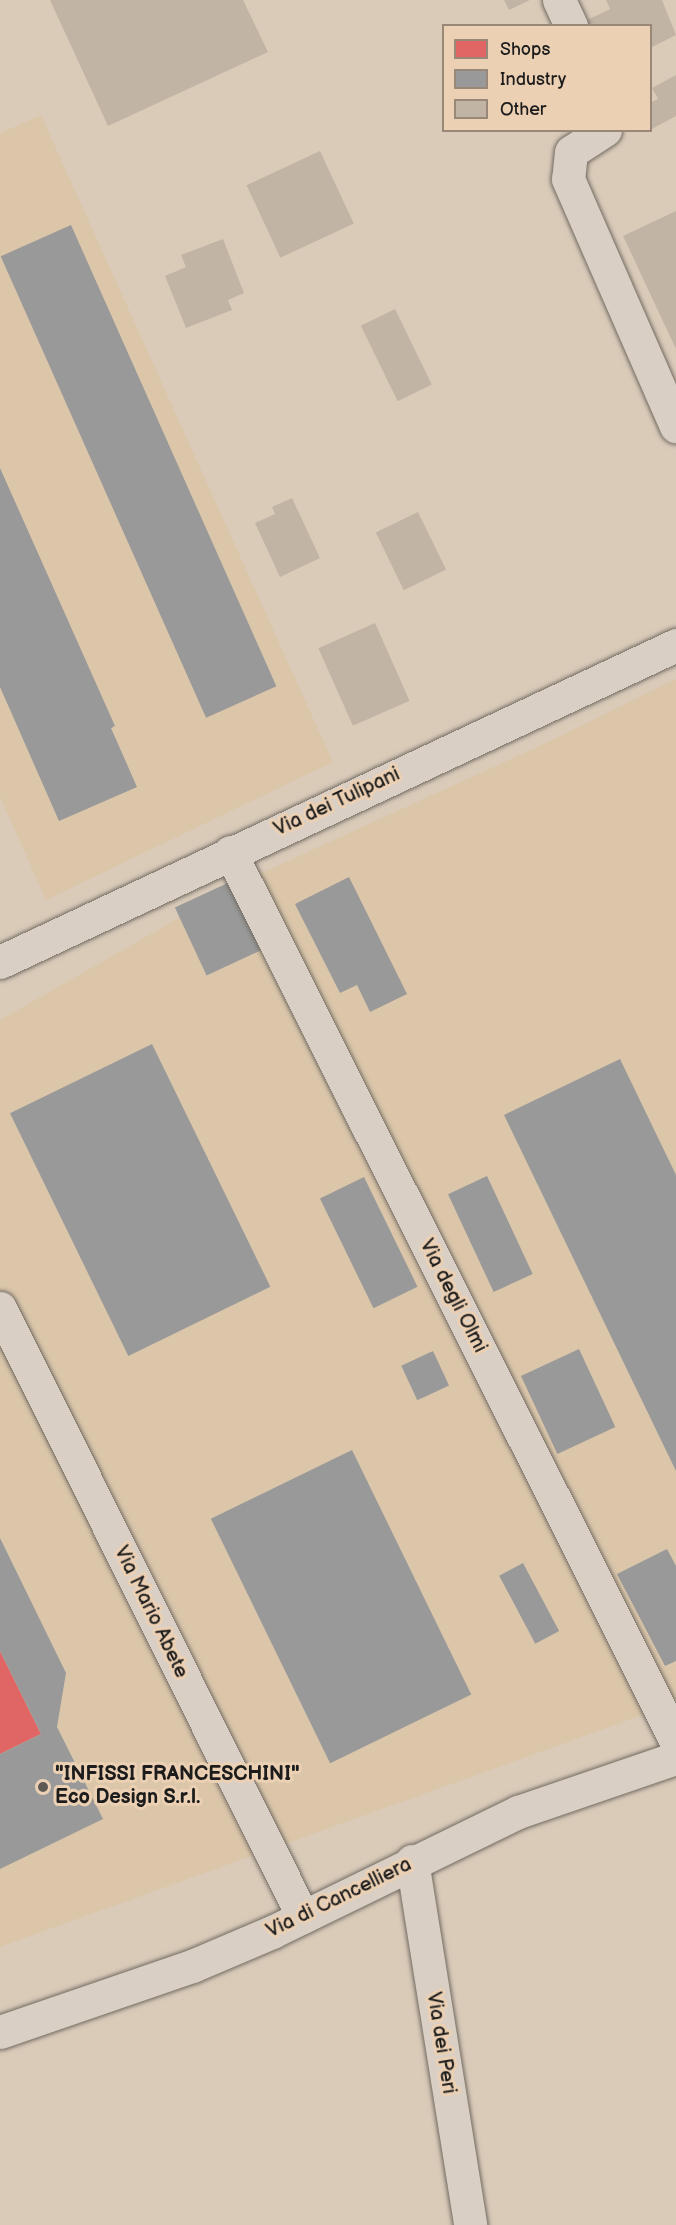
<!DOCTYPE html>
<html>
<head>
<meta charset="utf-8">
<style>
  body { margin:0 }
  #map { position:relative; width:676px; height:2225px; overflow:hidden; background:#dacbb9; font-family:"Balsamiq Sans",sans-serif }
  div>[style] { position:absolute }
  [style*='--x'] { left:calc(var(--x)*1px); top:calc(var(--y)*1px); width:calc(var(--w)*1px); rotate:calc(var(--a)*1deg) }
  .built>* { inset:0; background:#dbc6aa }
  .shops>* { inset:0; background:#e06666 }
  .industry>* { inset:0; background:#999; transform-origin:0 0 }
  .building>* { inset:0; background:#c1b4a5; transform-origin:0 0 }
  .roads { filter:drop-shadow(0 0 2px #726b63) drop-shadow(0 0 2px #726b63) }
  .minor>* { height:33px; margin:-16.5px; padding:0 16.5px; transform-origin:16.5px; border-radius:16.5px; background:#d9cfc4 }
  .dots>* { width:16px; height:16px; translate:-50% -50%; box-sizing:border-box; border:3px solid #ecd0b3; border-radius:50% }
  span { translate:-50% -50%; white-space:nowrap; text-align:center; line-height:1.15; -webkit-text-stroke:6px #ecd0b3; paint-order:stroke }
  .street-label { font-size:20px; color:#1c1c1c }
  .poi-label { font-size:20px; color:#1c1c1c; font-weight:700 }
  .left { translate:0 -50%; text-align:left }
  .legend { position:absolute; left:442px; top:24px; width:210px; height:108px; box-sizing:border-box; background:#ecd0b3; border:2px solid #987; margin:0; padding:8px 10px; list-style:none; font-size:18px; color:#1c1c1c }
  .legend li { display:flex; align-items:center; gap:12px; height:30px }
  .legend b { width:30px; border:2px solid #987 }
</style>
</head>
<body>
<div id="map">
  <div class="built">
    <i style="clip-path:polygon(41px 115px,333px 762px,46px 900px,0 797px,0 133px)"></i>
    <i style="clip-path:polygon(676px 679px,676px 1703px,0 1947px,0 1020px,240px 883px,548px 742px)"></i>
  </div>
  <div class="shops">
    <i style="clip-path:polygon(0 1651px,41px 1734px,0 1754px)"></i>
  </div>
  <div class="industry">
    <i style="left:71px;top:225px;width:505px;height:77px;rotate:66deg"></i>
    <i style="clip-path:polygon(0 468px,115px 726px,111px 728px,137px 787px,59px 821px,0 687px)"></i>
    <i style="clip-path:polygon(349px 877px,407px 994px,370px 1012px,357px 985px,340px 993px,295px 904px)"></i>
    <i style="left:232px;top:881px;width:75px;height:63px;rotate:65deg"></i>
    <i style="left:152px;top:1044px;width:270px;height:158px;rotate:64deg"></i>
    <i style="clip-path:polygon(620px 1059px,676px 1175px,676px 1471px,504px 1115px)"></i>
    <i style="left:487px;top:1176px;width:108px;height:43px;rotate:65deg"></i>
    <i style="left:364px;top:1177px;width:122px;height:49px;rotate:64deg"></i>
    <i style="left:579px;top:1349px;width:86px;height:64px;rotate:65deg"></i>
    <i style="left:433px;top:1351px;width:38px;height:35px;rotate:65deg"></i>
    <i style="left:352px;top:1450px;width:272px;height:157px;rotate:64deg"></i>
    <i style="clip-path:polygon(0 1538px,66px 1673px,57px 1727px,103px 1819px,0 1869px,0 1754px,41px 1734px,0 1651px)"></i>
    <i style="clip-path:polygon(667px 1549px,676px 1566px,676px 1661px,665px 1666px,617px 1574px)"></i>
    <i style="left:523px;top:1563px;width:77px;height:27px;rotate:62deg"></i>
  </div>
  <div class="building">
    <i style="clip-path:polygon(50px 0,243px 0,268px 52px,108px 126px)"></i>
    <i style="clip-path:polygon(504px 0,530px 0,509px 10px)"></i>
    <i style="clip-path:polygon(606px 0,662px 0,676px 35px,650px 48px,650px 26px,585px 26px,583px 22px,610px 9px)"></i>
    <i style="clip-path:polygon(676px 75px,676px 116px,650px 130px,650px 103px,658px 99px,652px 88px)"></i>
    <i style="left:320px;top:151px;width:80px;height:81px;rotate:65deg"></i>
    <i style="clip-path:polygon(676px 211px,676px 349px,623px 236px)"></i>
    <i style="clip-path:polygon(223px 239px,244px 293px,228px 300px,232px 310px,186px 328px,165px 276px,186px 267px,181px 255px)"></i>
    <i style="left:395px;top:309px;width:84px;height:38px;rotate:64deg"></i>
    <i style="clip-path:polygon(292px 498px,320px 558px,280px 577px,255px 523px,275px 514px,272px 507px)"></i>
    <i style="left:418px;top:512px;width:64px;height:47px;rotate:64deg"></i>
    <i style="left:375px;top:623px;width:85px;height:62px;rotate:66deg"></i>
  </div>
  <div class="roads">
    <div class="minor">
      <i style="--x:559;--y:0;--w:29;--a:65"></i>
      <i style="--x:605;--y:130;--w:40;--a:147.1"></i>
      <i style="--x:571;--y:152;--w:27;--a:96"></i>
      <i style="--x:568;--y:179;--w:270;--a:66.4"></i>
      <i style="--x:230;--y:852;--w:995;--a:63.36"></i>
      <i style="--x:0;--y:962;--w:747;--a:-25.12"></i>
      <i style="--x:0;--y:1308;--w:680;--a:63.55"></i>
      <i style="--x:412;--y:1861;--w:369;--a:80.9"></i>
      <i style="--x:0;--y:2032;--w:203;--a:-19"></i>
      <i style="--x:192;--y:1966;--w:87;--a:-23"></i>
      <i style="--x:272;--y:1932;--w:274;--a:-26"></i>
      <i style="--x:518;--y:1812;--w:167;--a:-18.9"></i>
    </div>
  </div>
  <div class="dots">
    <i style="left:43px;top:1787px;background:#5e5953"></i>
  </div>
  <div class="street-label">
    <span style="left:337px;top:802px;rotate:-25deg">Via dei Tulipani</span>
    <span style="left:453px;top:1296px;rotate:63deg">Via degli Olmi</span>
    <span style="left:151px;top:1612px;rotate:64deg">Via Mario Abete</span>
    <span style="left:339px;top:1898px;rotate:-26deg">Via di Cancelliera</span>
    <span style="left:441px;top:2043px;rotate:81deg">Via dei Peri</span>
  </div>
  <div class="poi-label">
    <span class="left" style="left:55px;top:1786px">"INFISSI FRANCESCHINI"<br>Eco Design S.r.l.</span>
  </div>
  <ul class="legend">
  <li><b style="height:16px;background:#e06666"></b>Shops</li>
  <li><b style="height:16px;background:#999"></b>Industry</li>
  <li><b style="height:16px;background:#c1b4a5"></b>Other</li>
  </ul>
</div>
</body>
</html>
